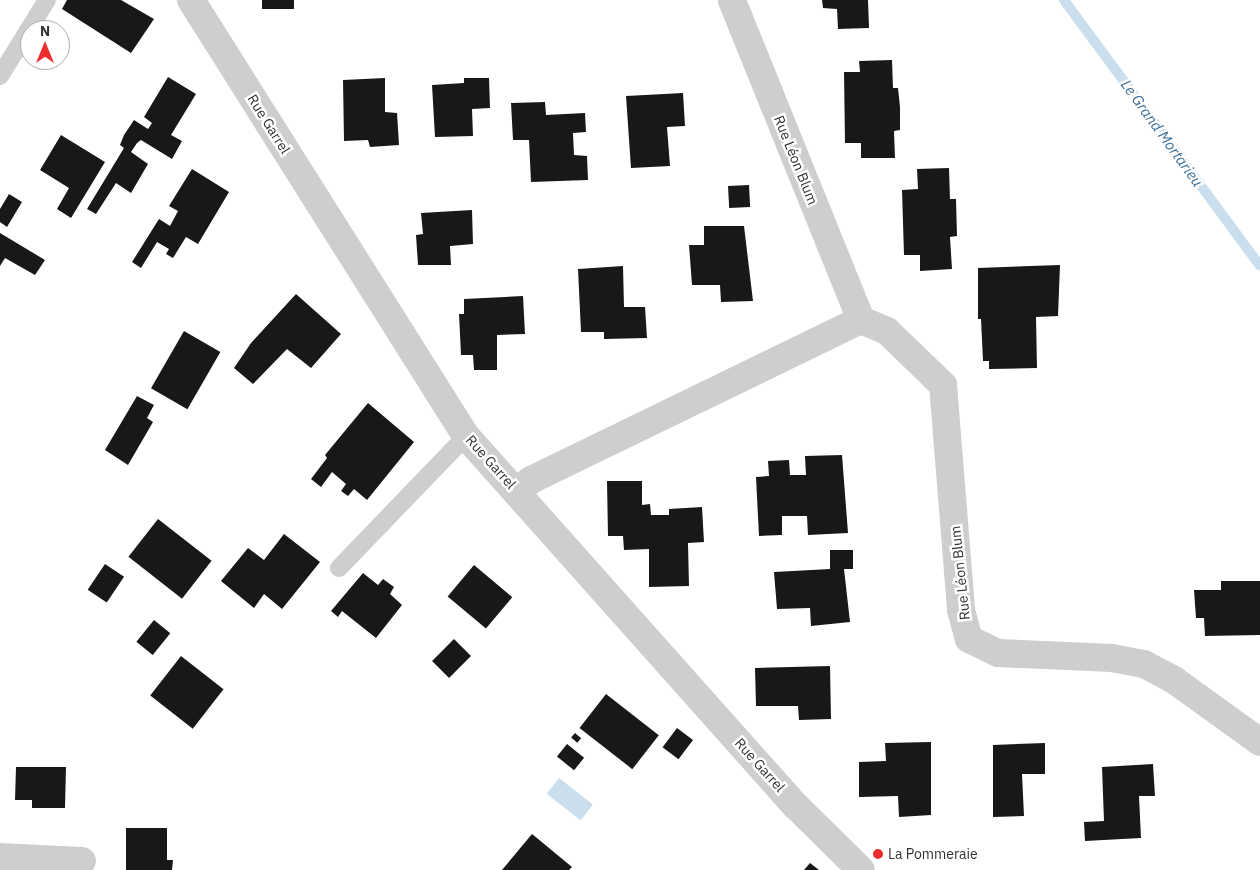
<!DOCTYPE html>
<html>
<head>
<meta charset="utf-8">
<style>
  body { margin:0 }
  #map { position:relative; width:1260px; height:870px; overflow:hidden; background:#fff; font-family:"IBM Plex Sans",sans-serif }
  div>[style] { position:absolute }
  [style*='--x'] { left:calc(var(--x)*1px); top:calc(var(--y)*1px); width:calc(var(--w)*1px); rotate:calc(var(--a)*1deg) }
  .water>* { inset:0; background:#cadeee; transform-origin:0 0 }
  .stream>* { height:10px; margin:-5px; padding:0 5px; transform-origin:5px; border-radius:5px; background:#cadeee }
  .building>* { inset:0; background:#181818; transform-origin:0 0 }
  .service>* { height:18px; margin:-9px; padding:0 9px; transform-origin:9px; border-radius:9px; background:#cecece }
  .minor>* { height:28px; margin:-14px; padding:0 14px; transform-origin:14px; border-radius:14px; background:#cecece }
  .dots>* { width:14px; height:14px; translate:-50% -50%; box-sizing:border-box; border:2px solid #fff; border-radius:50% }
  span { translate:-50% -50%; white-space:nowrap; text-align:center; line-height:1.15; -webkit-text-stroke:5px #fff; paint-order:stroke }
  .street-label { font-size:14px; color:#313131 }
  .poi-label { font-size:14px; color:#313131 }
  .left { translate:0 -50%; text-align:left }
  .water-label { font-size:15px; color:#3a6e98; font-style:italic }
  .north { position:absolute; left:20px; top:20px; width:50px; height:50px; box-sizing:border-box; background:#fff; border:1px solid #adadad; border-radius:50%; rotate:0deg; font-size:14px; font-weight:700; line-height:20px; text-align:center; color:#313131 }
  .north::after { content:''; display:block; margin:auto; width:18px; height:22px; background:#ee2d2f; clip-path:polygon(50% 0,100% 100%,50% 72%,0 100%) }
</style>
</head>
<body>
<div id="map">
  <div class="water">
    <i style="left:559px;top:778px;width:43px;height:20px;rotate:38deg"></i>
  </div>
  <div class="stream">
    <i style="--x:1064;--y:0;--w:330;--a:53.6"></i>
  </div>
  <div class="building">
    <i style="clip-path:polygon(67px 0,121px 0,154px 19px,131px 53px,62px 9px)"></i>
    <i style="left:262px;top:0;width:32px;height:9px"></i>
    <i style="clip-path:polygon(822px 0,868px 0,869px 28px,838px 29px,837px 9px,823px 8px)"></i>
    <i style="clip-path:polygon(892px 60px,893px 88px,898px 88px,900px 107px,900px 130px,894px 131px,895px 158px,861px 158px,861px 143px,845px 143px,844px 72px,860px 72px,859px 61px)"></i>
    <i style="clip-path:polygon(168px 77px,196px 94px,171px 135px,182px 141px,172px 159px,141px 140px,137px 143px,131px 152px,148px 164px,131px 193px,116px 183px,96px 214px,87px 209px,124px 148px,120px 145px,124px 135px,134px 120px,148px 129px,152px 123px,144px 117px)"></i>
    <i style="clip-path:polygon(385px 78px,385px 112px,397px 113px,399px 145px,370px 147px,368px 140px,344px 141px,343px 80px)"></i>
    <i style="clip-path:polygon(464px 78px,489px 78px,490px 108px,472px 109px,473px 136px,435px 137px,432px 85px,464px 83px)"></i>
    <i style="clip-path:polygon(683px 93px,685px 126px,667px 127px,670px 166px,631px 168px,626px 96px)"></i>
    <i style="clip-path:polygon(545px 102px,546px 115px,585px 113px,586px 132px,573px 133px,574px 155px,587px 156px,588px 180px,531px 182px,529px 140px,513px 140px,511px 103px)"></i>
    <i style="clip-path:polygon(61px 135px,105px 162px,71px 218px,57px 209px,69px 188px,40px 170px)"></i>
    <i style="clip-path:polygon(949px 168px,950px 199px,956px 199px,957px 236px,950px 237px,952px 269px,920px 271px,920px 255px,904px 255px,902px 190px,918px 189px,917px 169px)"></i>
    <i style="clip-path:polygon(192px 169px,229px 192px,198px 244px,186px 237px,173px 258px,166px 254px,169px 249px,157px 242px,141px 268px,132px 262px,159px 219px,170px 226px,178px 211px,169px 206px)"></i>
    <i style="left:749px;top:185px;width:22px;height:21px;rotate:87deg"></i>
    <i style="clip-path:polygon(9px 194px,22px 202px,7px 227px,0 222px,0 209px)"></i>
    <i style="clip-path:polygon(472px 210px,473px 244px,450px 246px,451px 265px,418px 265px,416px 235px,423px 234px,421px 213px)"></i>
    <i style="clip-path:polygon(704px 226px,744px 226px,753px 301px,721px 302px,720px 285px,692px 285px,689px 245px,704px 245px)"></i>
    <i style="clip-path:polygon(0 233px,45px 260px,35px 275px,5px 258px,0 266px)"></i>
    <i style="clip-path:polygon(1060px 265px,1058px 316px,1036px 317px,1037px 368px,989px 369px,989px 361px,983px 361px,981px 319px,978px 319px,978px 268px)"></i>
    <i style="clip-path:polygon(623px 266px,624px 307px,645px 307px,647px 338px,604px 339px,604px 332px,581px 332px,578px 269px)"></i>
    <i style="clip-path:polygon(296px 294px,341px 334px,311px 368px,287px 349px,253px 384px,234px 368px,251px 343px)"></i>
    <i style="clip-path:polygon(523px 296px,525px 334px,497px 335px,497px 370px,474px 370px,473px 355px,461px 355px,459px 314px,464px 314px,464px 299px)"></i>
    <i style="left:184px;top:331px;width:42px;height:66px;rotate:30deg"></i>
    <i style="clip-path:polygon(137px 396px,154px 405px,147px 418px,153px 422px,128px 465px,105px 450px)"></i>
    <i style="clip-path:polygon(368px 403px,414px 442px,367px 500px,354px 489px,348px 496px,341px 491px,346px 484px,332px 472px,321px 487px,311px 479px,327px 458px,325px 455px)"></i>
    <i style="clip-path:polygon(842px 455px,848px 533px,808px 535px,807px 516px,782px 516px,782px 535px,759px 536px,756px 477px,769px 476px,768px 461px,789px 460px,790px 475px,806px 475px,805px 456px)"></i>
    <i style="clip-path:polygon(607px 481px,642px 481px,642px 505px,650px 504px,651px 515px,669px 515px,669px 509px,702px 507px,704px 542px,688px 543px,689px 586px,649px 587px,649px 549px,624px 550px,623px 536px,608px 536px)"></i>
    <i style="left:158px;top:519px;width:68px;height:48px;rotate:38deg"></i>
    <i style="clip-path:polygon(284px 534px,320px 562px,282px 609px,264px 594px,254px 608px,221px 581px,248px 548px,264px 560px)"></i>
    <i style="clip-path:polygon(830px 550px,853px 550px,853px 569px,844px 569px,850px 622px,811px 626px,810px 608px,777px 609px,774px 572px,830px 569px)"></i>
    <i style="left:105px;top:564px;width:23px;height:31px;rotate:34deg"></i>
    <i style="left:474px;top:565px;width:50px;height:41px;rotate:40deg"></i>
    <i style="clip-path:polygon(363px 573px,378px 585px,383px 579px,394px 587px,390px 594px,402px 605px,376px 638px,342px 611px,338px 617px,331px 611px)"></i>
    <i style="clip-path:polygon(1221px 581px,1260px 581px,1260px 635px,1205px 636px,1204px 618px,1196px 618px,1194px 590px,1221px 590px)"></i>
    <i style="left:154px;top:620px;width:21px;height:28px;rotate:39deg"></i>
    <i style="left:454px;top:639px;width:24px;height:31px;rotate:45deg"></i>
    <i style="left:181px;top:656px;width:54px;height:50px;rotate:38deg"></i>
    <i style="clip-path:polygon(830px 666px,831px 719px,799px 720px,798px 706px,756px 706px,755px 668px)"></i>
    <i style="left:606px;top:694px;width:67px;height:43px;rotate:38deg"></i>
    <i style="left:677px;top:728px;width:20px;height:24px;rotate:37deg"></i>
    <i style="left:575px;top:733px;width:8px;height:6px;rotate:40deg"></i>
    <i style="clip-path:polygon(931px 742px,931px 815px,899px 817px,898px 796px,859px 797px,859px 762px,886px 761px,885px 743px)"></i>
    <i style="clip-path:polygon(1045px 743px,1045px 774px,1022px 774px,1024px 816px,993px 817px,993px 745px)"></i>
    <i style="left:567px;top:744px;width:22px;height:16px;rotate:39deg"></i>
    <i style="clip-path:polygon(1153px 764px,1155px 796px,1139px 796px,1141px 838px,1085px 841px,1084px 822px,1104px 821px,1102px 767px)"></i>
    <i style="clip-path:polygon(16px 767px,66px 767px,65px 808px,32px 808px,32px 800px,15px 800px)"></i>
    <i style="clip-path:polygon(126px 828px,167px 828px,167px 860px,173px 860px,172px 870px,126px 870px)"></i>
    <i style="clip-path:polygon(532px 834px,572px 867px,569px 870px,502px 870px)"></i>
    <i style="clip-path:polygon(810px 863px,819px 870px,804px 870px)"></i>
  </div>
  <div class="service">
    <i style="--x:0;--y:76;--w:89;--a:-58.3"></i>
    <i style="--x:339;--y:568;--w:183;--a:-46.1"></i>
  </div>
  <div class="minor">
    <i style="--x:191;--y:0;--w:515;--a:57.76"></i>
    <i style="--x:466;--y:436;--w:496;--a:48.3"></i>
    <i style="--x:796;--y:806;--w:91;--a:44.6"></i>
    <i style="--x:861;--y:320;--w:28;--a:23"></i>
    <i style="--x:887;--y:331;--w:78;--a:44"></i>
    <i style="--x:943;--y:385;--w:226;--a:85.4"></i>
    <i style="--x:961;--y:610;--w:30;--a:75"></i>
    <i style="--x:969;--y:639;--w:32;--a:26"></i>
    <i style="--x:998;--y:653;--w:114;--a:2.5"></i>
    <i style="--x:1112;--y:658;--w:33;--a:11"></i>
    <i style="--x:1144;--y:664;--w:34;--a:28"></i>
    <i style="--x:1174;--y:680;--w:106;--a:35.8"></i>
    <i style="--x:516;--y:491;--w:19;--a:-36"></i>
    <i style="--x:531;--y:480;--w:367;--a:-25.9"></i>
    <i style="--x:861;--y:320;--w:345;--a:-112"></i>
    <i style="--x:0;--y:857;--w:82;--a:2.8"></i>
  </div>
  <div class="dots">
    <i style="left:878px;top:854px;background:#ee2d2f"></i>
  </div>
  <div class="street-label">
    <span style="left:269px;top:124px;rotate:58deg">Rue Garrel</span>
    <span style="left:796px;top:160px;rotate:68deg">Rue Léon Blum</span>
    <span style="left:491px;top:462px;rotate:48deg">Rue Garrel</span>
    <span style="left:960px;top:573px;rotate:-96deg">Rue Léon Blum</span>
    <span style="left:760px;top:765px;rotate:48deg">Rue Garrel</span>
  </div>
  <div class="poi-label">
    <span class="left" style="left:888px;top:854px">La Pommeraie</span>
  </div>
  <div class="water-label">
    <span style="left:1162px;top:133px;rotate:54deg">Le Grand Mortarieu</span>
  </div>
  <div class="north">N</div>
</div>
</body>
</html>
